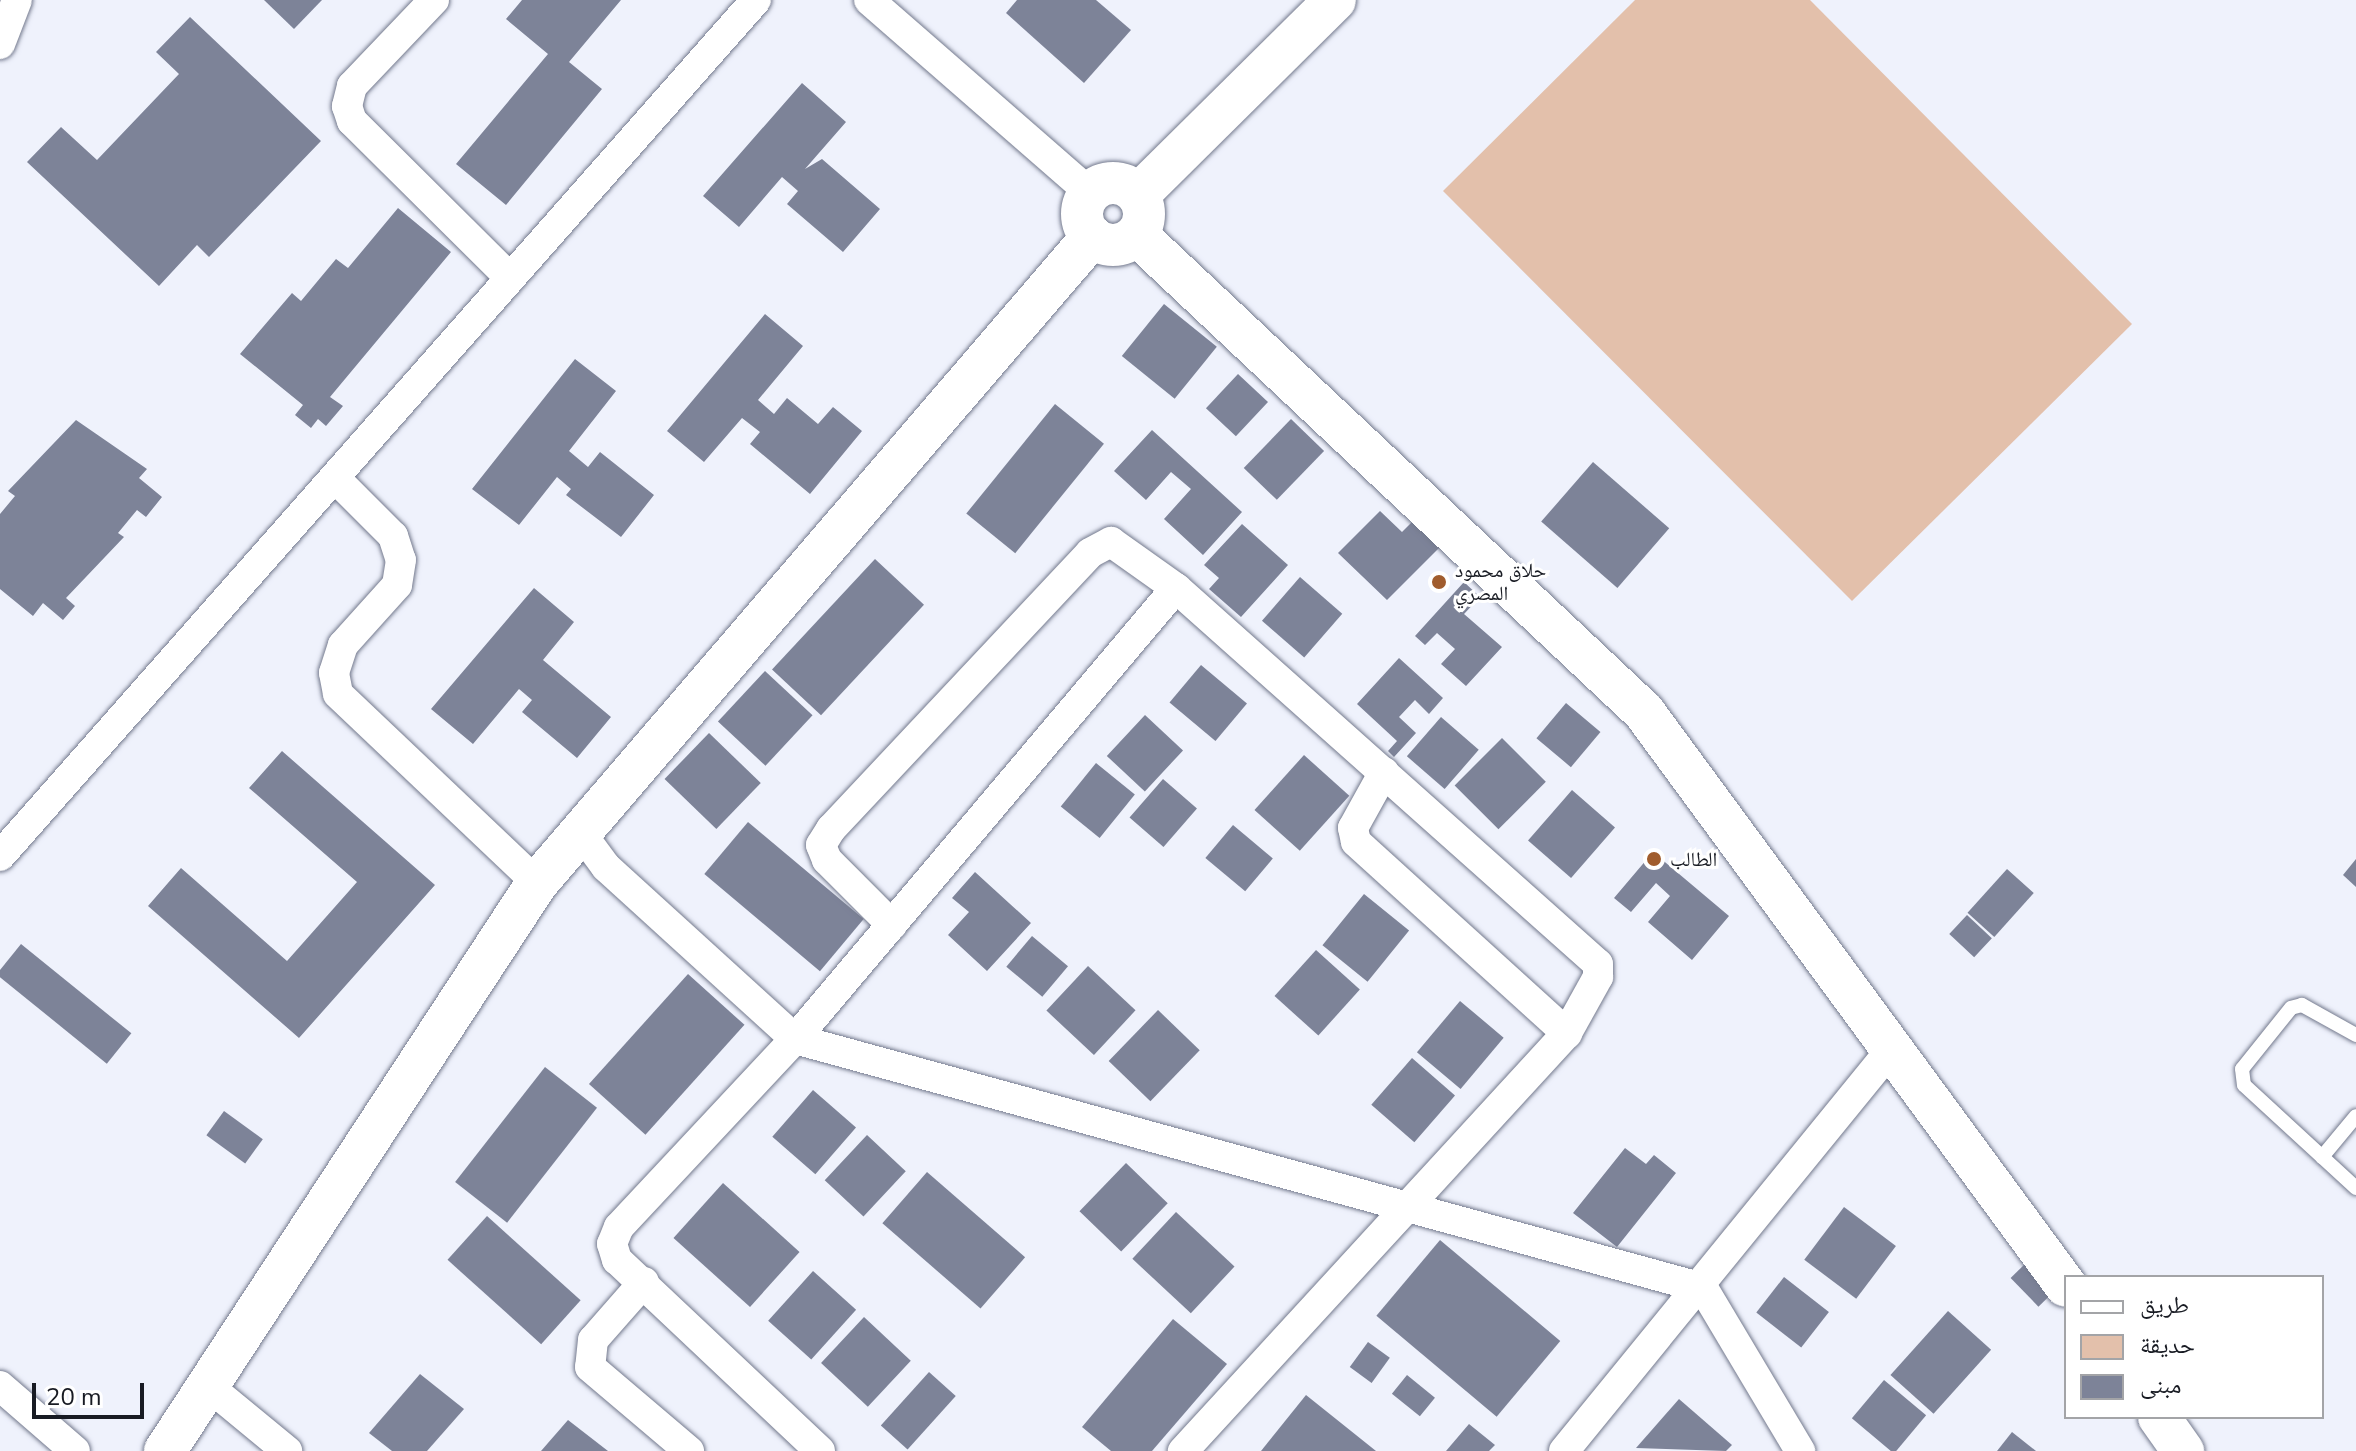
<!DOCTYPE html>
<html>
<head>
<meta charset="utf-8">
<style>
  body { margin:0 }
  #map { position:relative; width:2356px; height:1451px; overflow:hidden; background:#eff2fc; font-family:"Nunito Sans","Noto Naskh Arabic",sans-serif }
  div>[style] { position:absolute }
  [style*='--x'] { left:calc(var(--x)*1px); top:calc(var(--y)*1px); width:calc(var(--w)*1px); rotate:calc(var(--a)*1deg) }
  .green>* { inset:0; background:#e3c0ab }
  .building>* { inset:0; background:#7d8398; transform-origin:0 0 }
  .roads { filter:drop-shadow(0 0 2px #73798d) drop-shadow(0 0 2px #73798d) }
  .lane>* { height:14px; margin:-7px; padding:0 7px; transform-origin:7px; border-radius:7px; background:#fff }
  .street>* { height:30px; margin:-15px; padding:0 15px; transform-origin:15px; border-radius:15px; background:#fff }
  .secondary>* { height:42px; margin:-21px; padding:0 21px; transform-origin:21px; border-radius:21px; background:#fff }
  .secondary>.ring { margin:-21px; padding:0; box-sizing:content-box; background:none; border:42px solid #fff; border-radius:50% }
  .dots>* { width:22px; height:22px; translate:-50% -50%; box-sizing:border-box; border:4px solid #fff; border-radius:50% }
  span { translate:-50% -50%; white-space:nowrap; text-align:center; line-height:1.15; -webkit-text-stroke:6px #fff; paint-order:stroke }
  .poi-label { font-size:20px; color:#181b23 }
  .left { translate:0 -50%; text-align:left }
  .legend { position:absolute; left:2064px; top:1275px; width:260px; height:144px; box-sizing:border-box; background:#fff; border:2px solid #a3a4a7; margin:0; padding:10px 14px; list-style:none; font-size:24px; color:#181b23 }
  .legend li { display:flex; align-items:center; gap:16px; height:40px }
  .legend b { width:40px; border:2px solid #a3a4a7 }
  .scale { position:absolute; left:32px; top:1383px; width:112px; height:36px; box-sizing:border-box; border:4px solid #181b23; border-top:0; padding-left:10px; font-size:24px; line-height:28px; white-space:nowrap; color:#181b23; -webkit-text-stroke:6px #fff; paint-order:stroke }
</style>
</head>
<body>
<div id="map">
  <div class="green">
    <i style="clip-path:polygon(1635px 0,1810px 0,2132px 324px,1852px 601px,1443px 191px)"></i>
  </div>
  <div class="building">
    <i style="clip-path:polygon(264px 0,322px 0,294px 29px)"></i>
    <i style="clip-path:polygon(522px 0,621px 0,569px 62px,602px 89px,506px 205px,456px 164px,548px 54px,506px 19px)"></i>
    <i style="clip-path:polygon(1017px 0,1096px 0,1131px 30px,1084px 83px,1006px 13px)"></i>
    <i style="clip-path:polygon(190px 17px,321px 141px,209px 257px,197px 245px,159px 286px,27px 162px,61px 127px,97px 160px,179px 74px,156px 52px)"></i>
    <i style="clip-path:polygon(802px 83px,846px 122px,805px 169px,822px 159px,880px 209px,843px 252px,787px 204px,798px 191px,782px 177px,739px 227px,703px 196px)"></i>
    <i style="clip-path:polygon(398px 208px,451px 252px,330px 397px,343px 406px,326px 426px,318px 419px,311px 428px,295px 415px,303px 405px,240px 354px,292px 293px,301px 301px,336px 259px,348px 268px)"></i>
    <i style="left:1164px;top:304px;width:68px;height:67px;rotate:39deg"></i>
    <i style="clip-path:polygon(765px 314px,803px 346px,758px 400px,774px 414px,787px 398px,818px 424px,833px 407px,862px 431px,810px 494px,750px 444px,760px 432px,742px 418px,704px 462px,667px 431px)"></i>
    <i style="clip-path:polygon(575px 359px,616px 391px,569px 451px,588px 467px,600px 452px,654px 495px,621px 537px,566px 495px,571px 489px,557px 477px,519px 525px,472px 489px)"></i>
    <i style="left:1238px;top:374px;width:41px;height:47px;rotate:43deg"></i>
    <i style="left:1055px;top:404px;width:63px;height:141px;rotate:39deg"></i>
    <i style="left:1291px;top:419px;width:46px;height:68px;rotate:44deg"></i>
    <i style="clip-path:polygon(76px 420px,147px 469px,139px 478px,162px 497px,146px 517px,137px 510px,118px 533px,124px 537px,66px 598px,75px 606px,63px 620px,43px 603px,33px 616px,0 589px,0 514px,15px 496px,8px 491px)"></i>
    <i style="clip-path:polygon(1152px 430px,1242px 512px,1203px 555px,1164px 519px,1191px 489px,1171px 472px,1146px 500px,1114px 471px)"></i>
    <i style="left:1593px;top:462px;width:101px;height:79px;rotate:41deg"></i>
    <i style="clip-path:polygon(1380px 511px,1402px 532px,1421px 513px,1448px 539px,1387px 600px,1338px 553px)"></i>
    <i style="clip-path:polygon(1242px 524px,1288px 565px,1241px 617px,1209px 589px,1219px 578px,1204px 565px)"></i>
    <i style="left:875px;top:559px;width:67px;height:151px;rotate:43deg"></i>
    <i style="left:1300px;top:577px;width:56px;height:58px;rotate:41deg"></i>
    <i style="clip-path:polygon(1464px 582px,1480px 597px,1464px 614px,1502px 647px,1466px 686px,1441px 664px,1455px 649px,1437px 633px,1425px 645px,1415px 636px)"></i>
    <i style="clip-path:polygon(534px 588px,574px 622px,543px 660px,611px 717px,577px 758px,522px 712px,532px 700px,519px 689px,473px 744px,431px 709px)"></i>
    <i style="clip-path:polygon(1399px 658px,1443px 698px,1429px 714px,1415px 700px,1399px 717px,1416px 733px,1394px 757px,1388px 751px,1397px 741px,1357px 704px)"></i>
    <i style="left:1201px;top:665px;width:60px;height:49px;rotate:40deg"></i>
    <i style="left:765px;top:671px;width:65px;height:69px;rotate:43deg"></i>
    <i style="left:1566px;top:703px;width:45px;height:46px;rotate:40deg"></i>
    <i style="left:1145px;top:715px;width:52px;height:56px;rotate:43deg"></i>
    <i style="left:1441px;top:717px;width:50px;height:52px;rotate:41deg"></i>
    <i style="left:709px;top:733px;width:72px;height:64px;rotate:44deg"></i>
    <i style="left:1502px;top:738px;width:62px;height:67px;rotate:45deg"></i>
    <i style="clip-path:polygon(282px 751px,435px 885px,299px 1038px,148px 906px,181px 868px,287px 961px,357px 882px,249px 788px)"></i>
    <i style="left:1304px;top:755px;width:61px;height:74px;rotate:42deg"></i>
    <i style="left:1096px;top:763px;width:50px;height:56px;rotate:39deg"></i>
    <i style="left:1163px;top:779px;width:45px;height:51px;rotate:41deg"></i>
    <i style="left:1572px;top:790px;width:57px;height:67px;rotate:41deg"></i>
    <i style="left:748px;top:822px;width:151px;height:68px;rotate:40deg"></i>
    <i style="left:1233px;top:825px;width:52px;height:43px;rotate:40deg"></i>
    <i style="clip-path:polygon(1653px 852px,1729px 916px,1692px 960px,1648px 922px,1670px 896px,1656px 883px,1631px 912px,1614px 898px)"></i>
    <i style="clip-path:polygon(2356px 859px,2356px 887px,2343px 875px)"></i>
    <i style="left:2007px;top:869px;width:36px;height:59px;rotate:42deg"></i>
    <i style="clip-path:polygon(975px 872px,1031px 923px,987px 971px,948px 935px,969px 912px,952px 898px)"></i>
    <i style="left:1364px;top:894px;width:58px;height:66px;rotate:39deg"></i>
    <i style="left:1967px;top:915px;width:34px;height:26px;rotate:43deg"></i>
    <i style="left:1032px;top:936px;width:47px;height:40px;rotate:40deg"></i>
    <i style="left:21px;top:944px;width:142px;height:39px;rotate:39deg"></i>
    <i style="left:1316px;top:950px;width:59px;height:62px;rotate:42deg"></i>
    <i style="left:1088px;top:966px;width:65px;height:61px;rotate:43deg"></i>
    <i style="left:688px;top:974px;width:76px;height:148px;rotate:42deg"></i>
    <i style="left:1460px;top:1001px;width:57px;height:67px;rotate:40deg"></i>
    <i style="left:1158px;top:1010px;width:58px;height:71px;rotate:44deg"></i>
    <i style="left:1412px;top:1058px;width:57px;height:62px;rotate:41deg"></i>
    <i style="left:545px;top:1067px;width:66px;height:146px;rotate:38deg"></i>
    <i style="left:813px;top:1090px;width:57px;height:62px;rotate:41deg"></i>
    <i style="left:224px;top:1111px;width:48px;height:30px;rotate:36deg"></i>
    <i style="left:867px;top:1135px;width:53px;height:62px;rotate:43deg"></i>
    <i style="clip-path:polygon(1625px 1148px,1646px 1164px,1654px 1155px,1676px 1173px,1617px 1247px,1573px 1213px)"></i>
    <i style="left:1126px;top:1163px;width:58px;height:67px;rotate:44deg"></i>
    <i style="left:927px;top:1172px;width:130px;height:68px;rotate:41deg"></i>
    <i style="left:723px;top:1183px;width:103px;height:74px;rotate:42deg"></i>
    <i style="left:1844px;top:1207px;width:65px;height:66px;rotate:37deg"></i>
    <i style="left:1176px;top:1212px;width:80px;height:64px;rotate:43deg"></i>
    <i style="left:487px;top:1216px;width:126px;height:59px;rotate:42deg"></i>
    <i style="left:1440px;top:1240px;width:157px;height:99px;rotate:40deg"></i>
    <i style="left:2025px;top:1264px;width:40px;height:20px;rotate:46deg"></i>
    <i style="left:813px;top:1271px;width:58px;height:67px;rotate:42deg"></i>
    <i style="left:1784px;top:1277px;width:57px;height:45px;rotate:38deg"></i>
    <i style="left:1948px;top:1311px;width:58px;height:86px;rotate:42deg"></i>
    <i style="left:864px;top:1317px;width:64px;height:63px;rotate:43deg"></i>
    <i style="clip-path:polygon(1173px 1319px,1227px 1364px,1152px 1451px,1111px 1451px,1082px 1427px)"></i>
    <i style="left:1368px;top:1342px;width:27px;height:31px;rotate:36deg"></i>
    <i style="left:929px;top:1372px;width:36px;height:72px;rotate:42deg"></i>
    <i style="clip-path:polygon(420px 1374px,464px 1409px,427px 1451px,392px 1451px,369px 1433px)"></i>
    <i style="left:1407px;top:1375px;width:36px;height:24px;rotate:39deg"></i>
    <i style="left:1884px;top:1380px;width:55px;height:50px;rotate:40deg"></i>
    <i style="clip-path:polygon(1306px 1395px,1376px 1451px,1261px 1451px)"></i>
    <i style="clip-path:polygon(1679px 1399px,1732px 1445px,1726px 1451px,1636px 1448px)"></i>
    <i style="clip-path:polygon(568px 1420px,608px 1451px,541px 1451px)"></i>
    <i style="clip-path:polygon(1469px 1424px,1495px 1445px,1489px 1451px,1446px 1451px)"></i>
    <i style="clip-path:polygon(2012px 1432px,2036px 1451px,1997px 1451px)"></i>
  </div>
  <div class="roads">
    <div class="lane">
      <i style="--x:2356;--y:1035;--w:62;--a:-150.9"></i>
      <i style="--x:2302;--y:1005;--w:11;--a:165"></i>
      <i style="--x:2291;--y:1008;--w:78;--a:128.8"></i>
      <i style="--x:2242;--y:1069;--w:16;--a:83"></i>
      <i style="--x:2244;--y:1085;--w:152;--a:42.6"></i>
      <i style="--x:2322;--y:1157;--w:53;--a:-50.3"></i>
    </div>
    <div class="street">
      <i style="--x:434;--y:0;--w:119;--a:133.6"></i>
      <i style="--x:352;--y:86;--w:21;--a:104"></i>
      <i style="--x:347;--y:106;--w:16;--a:72"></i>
      <i style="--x:352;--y:121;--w:223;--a:44.8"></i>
      <i style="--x:869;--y:0;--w:293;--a:41.1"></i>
      <i style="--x:0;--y:44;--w:47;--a:-68.9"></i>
      <i style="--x:335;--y:478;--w:82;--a:45"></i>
      <i style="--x:393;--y:536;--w:25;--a:72"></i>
      <i style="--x:401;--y:560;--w:25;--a:99"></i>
      <i style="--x:397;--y:585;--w:81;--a:132"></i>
      <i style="--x:343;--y:645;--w:29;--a:108"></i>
      <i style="--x:334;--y:673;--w:21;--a:79"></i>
      <i style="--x:338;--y:694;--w:274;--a:43.5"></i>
      <i style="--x:1384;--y:772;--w:64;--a:119"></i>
      <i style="--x:1353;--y:828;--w:14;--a:78"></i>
      <i style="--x:1356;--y:842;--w:285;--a:42.2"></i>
      <i style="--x:578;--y:829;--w:47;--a:53.6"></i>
      <i style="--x:606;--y:867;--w:256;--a:42.3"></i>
      <i style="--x:795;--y:1039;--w:942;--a:15.34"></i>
      <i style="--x:1703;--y:1288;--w:190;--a:59.2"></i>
      <i style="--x:0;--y:856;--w:1142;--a:-48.55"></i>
      <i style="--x:892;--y:925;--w:92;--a:-135"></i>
      <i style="--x:827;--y:860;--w:16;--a:-112"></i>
      <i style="--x:821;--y:845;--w:19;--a:-58"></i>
      <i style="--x:831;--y:829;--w:378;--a:-46.8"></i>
      <i style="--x:1090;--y:553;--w:24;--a:-28"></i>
      <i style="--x:1111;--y:542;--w:80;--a:35.3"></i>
      <i style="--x:644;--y:1282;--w:77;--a:131.3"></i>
      <i style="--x:593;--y:1340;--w:27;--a:96"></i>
      <i style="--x:590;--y:1367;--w:130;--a:40.3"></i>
      <i style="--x:207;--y:1385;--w:104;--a:39.5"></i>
      <i style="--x:0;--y:1386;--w:99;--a:40.9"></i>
      <i style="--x:820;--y:1451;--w:279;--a:-136.7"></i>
      <i style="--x:617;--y:1260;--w:17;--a:-107"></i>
      <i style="--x:612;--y:1244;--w:18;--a:-68"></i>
      <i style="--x:619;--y:1227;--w:258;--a:-46.9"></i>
      <i style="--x:795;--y:1039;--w:590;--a:-49.81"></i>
      <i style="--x:1176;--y:588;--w:565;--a:41.7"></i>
      <i style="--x:1598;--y:964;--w:13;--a:90"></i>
      <i style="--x:1598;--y:977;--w:64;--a:119"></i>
      <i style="--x:1567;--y:1033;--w:568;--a:132.57"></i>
      <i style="--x:1564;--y:1451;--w:522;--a:-50.83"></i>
    </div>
    <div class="secondary">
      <i class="ring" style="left:1082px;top:183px;width:20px;height:20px"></i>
      <i style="--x:1138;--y:195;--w:277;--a:-44.7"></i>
      <i style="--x:1137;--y:235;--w:696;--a:43.25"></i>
      <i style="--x:1644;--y:712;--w:712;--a:53.68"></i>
      <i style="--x:2159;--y:1417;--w:42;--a:54.8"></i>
      <i style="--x:165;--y:1451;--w:679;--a:-56.78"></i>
      <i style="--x:537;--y:883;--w:852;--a:-49.33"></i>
    </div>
  </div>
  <div class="dots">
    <i style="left:1439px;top:582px;background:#a05c2d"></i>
    <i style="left:1654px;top:859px;background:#a05c2d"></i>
  </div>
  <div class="poi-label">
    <span class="left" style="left:1455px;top:582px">حلاق محمود<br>المصري</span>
    <span class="left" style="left:1670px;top:859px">الطالب</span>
  </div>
  <ul class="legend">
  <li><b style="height:10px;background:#fff"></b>طريق</li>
  <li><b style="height:22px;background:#e3c0ab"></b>حديقة</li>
  <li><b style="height:22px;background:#7d8398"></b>مبنى</li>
  </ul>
  <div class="scale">20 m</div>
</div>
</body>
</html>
